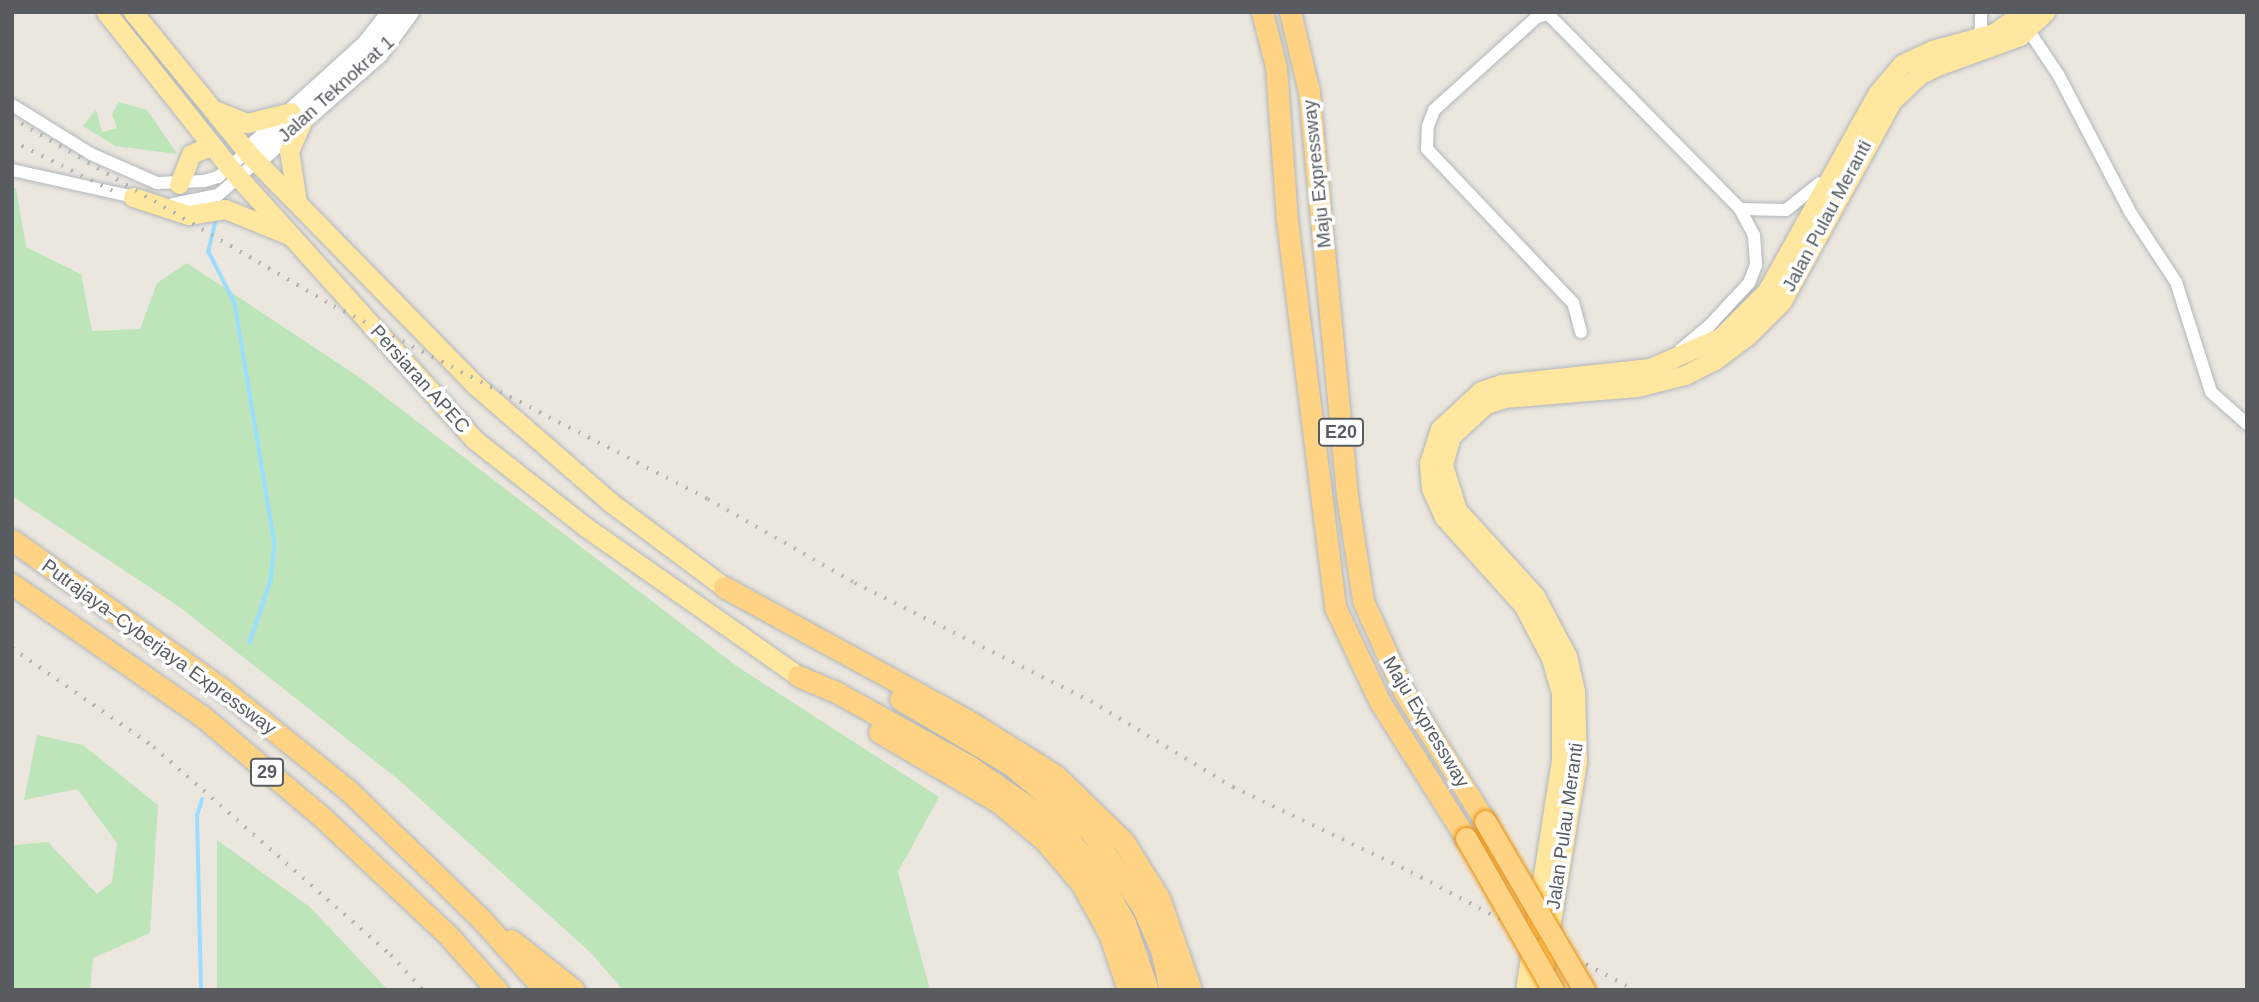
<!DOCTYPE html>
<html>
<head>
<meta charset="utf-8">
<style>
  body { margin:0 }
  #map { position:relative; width:2259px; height:1002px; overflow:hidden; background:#ebe7df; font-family:Helvetica,sans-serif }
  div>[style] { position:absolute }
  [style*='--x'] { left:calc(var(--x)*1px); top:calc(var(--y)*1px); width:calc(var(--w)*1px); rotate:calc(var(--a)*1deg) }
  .green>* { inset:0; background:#bee4ba }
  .stream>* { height:3.5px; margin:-1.75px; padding:0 1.75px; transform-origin:1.75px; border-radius:1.75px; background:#9bddff }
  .roads { filter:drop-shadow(0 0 2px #b2b6ba) drop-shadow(0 0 2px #b2b6ba) }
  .street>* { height:12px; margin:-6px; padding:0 6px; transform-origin:6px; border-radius:6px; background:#fff }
  .secondary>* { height:18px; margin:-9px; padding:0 9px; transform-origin:9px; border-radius:9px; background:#fff }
  .primary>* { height:19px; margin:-9.5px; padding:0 9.5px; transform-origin:9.5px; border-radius:9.5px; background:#ffe7a0 }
  .highway>* { height:21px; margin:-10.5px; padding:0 10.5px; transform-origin:10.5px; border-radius:10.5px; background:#fed383 }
  .rail>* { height:3.5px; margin-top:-1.75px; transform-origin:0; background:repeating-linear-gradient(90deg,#b0b1b1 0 2px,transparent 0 11px) }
  .bridges { filter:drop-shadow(0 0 2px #ea8b00) drop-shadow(0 0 2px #ea8b00) }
  .highway-bridge>* { height:21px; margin:-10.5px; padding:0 10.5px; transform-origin:10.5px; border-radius:10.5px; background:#fed383 }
  span { translate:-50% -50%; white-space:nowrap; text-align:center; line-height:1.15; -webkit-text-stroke:7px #fff; paint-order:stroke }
  .shield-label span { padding:2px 5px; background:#fff; border:2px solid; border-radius:5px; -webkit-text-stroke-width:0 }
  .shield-label { font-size:18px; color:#585c60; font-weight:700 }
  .street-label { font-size:19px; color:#585c60 }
  .frame { position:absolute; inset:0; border:14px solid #585c60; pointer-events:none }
</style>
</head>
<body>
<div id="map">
  <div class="green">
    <i style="clip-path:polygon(119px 102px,147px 110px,177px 154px,115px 146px,83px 126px,96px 110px,102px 132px,117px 128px,112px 114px)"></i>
    <i style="clip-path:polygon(12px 187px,16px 188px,26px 247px,81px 274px,92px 331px,140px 329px,157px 283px,187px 263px,359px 377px,738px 667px,939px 797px,898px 872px,930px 990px,623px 990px,590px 952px,399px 780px,181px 608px,12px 496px)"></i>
    <i style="clip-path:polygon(37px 735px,83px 745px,158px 805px,150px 933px,93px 958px,90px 990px,12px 990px,12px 840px,13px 845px,48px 842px,97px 894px,112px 882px,117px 843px,77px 789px,24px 800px)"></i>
    <i style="clip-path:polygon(217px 840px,310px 907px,388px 990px,217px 990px)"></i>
  </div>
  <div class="stream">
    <i style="--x:216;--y:221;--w:32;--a:103"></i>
    <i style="--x:209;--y:252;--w:57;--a:63"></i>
    <i style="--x:235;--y:303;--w:244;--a:80.6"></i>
    <i style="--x:275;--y:544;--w:37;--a:96"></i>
    <i style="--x:271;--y:581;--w:65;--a:108.7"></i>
    <i style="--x:201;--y:990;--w:174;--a:-91.3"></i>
    <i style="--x:197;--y:816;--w:17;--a:-73"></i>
  </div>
  <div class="roads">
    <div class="street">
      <i style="--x:2029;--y:31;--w:54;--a:56.3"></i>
      <i style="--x:2059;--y:76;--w:153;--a:62.4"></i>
      <i style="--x:2130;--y:212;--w:84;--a:56.7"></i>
      <i style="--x:2176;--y:282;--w:115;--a:72.3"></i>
      <i style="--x:2211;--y:392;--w:48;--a:41.6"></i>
      <i style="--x:1973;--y:40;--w:13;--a:-51"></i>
      <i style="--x:1981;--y:30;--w:18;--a:-90"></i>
      <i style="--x:12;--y:105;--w:93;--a:31.8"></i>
      <i style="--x:91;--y:154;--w:72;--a:23.7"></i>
      <i style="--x:157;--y:183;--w:47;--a:-2.4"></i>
      <i style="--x:204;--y:181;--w:15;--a:-16"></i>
      <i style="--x:218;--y:177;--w:38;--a:-41"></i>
      <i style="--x:12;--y:170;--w:129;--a:12.5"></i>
      <i style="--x:173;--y:204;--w:46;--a:-11.3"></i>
      <i style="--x:218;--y:195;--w:50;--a:-41"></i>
      <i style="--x:1740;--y:209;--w:46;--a:1.2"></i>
      <i style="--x:1786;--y:210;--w:43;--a:-38.5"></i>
      <i style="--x:1581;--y:332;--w:30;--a:-105"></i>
      <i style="--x:1573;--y:303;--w:212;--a:-133.5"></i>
      <i style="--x:1427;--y:149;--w:23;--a:-88"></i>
      <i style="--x:1428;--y:126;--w:17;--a:-69"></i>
      <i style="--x:1434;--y:110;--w:139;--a:-42.1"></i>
      <i style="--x:1537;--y:17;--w:11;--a:-15"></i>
      <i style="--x:1548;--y:14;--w:274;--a:45.4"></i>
      <i style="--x:1740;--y:209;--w:30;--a:62"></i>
      <i style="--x:1754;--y:235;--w:30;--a:86"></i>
      <i style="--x:1756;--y:265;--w:19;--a:111"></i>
      <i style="--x:1749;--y:283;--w:57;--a:132.9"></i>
      <i style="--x:1710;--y:325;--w:38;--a:140"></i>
    </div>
    <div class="secondary">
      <i style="--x:247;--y:152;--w:161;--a:-42.2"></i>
      <i style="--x:366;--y:44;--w:41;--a:-52"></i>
      <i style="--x:256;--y:162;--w:162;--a:-41.3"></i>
      <i style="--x:378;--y:55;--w:54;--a:-53.3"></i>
    </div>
    <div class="primary">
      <i style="--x:106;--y:12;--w:199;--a:51.5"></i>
      <i style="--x:230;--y:168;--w:367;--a:48"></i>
      <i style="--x:476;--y:441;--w:141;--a:38.1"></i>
      <i style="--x:587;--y:528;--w:258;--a:35"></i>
      <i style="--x:133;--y:12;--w:181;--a:50.8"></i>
      <i style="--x:247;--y:152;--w:325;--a:45.6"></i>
      <i style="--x:474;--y:384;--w:180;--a:40.9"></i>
      <i style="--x:610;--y:502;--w:142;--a:36.7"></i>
      <i style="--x:217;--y:111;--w:32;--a:22"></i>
      <i style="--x:247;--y:123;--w:45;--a:-14"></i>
      <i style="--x:179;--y:184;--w:32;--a:-68"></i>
      <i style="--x:191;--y:154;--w:22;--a:-22"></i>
      <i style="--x:133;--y:197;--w:58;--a:18.1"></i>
      <i style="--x:188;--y:215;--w:37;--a:-9"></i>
      <i style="--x:225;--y:209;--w:67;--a:22"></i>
      <i style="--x:297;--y:202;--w:52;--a:-98.9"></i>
      <i style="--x:289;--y:151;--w:35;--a:-66"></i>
      <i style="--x:1525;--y:990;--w:233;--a:-81.1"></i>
      <i style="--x:1561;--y:760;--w:67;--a:-90"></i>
      <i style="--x:1561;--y:693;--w:36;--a:-106"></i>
      <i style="--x:1551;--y:658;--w:60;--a:-117.8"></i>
      <i style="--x:1523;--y:605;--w:118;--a:-131.9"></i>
      <i style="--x:1444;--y:517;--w:32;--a:-114"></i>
      <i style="--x:1431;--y:488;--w:25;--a:-95"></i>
      <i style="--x:1429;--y:463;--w:36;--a:-72"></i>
      <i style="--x:1440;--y:429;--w:56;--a:-42.8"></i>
      <i style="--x:1481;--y:391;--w:21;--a:-19"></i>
      <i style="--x:1501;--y:384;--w:150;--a:-6.1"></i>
      <i style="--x:1650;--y:368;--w:77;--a:-23.6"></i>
      <i style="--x:1721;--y:337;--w:65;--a:-45"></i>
      <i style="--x:1767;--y:291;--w:226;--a:-60.8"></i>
      <i style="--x:1877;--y:94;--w:39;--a:-50"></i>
      <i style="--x:1902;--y:64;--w:33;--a:-25"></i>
      <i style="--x:1932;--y:50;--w:64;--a:-15.3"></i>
      <i style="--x:1994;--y:33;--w:37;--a:-35"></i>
      <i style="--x:1540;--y:990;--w:231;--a:-80.8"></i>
      <i style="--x:1577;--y:762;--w:71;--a:-91.6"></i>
      <i style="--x:1575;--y:691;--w:36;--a:-103"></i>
      <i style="--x:1567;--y:656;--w:68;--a:-118.1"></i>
      <i style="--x:1535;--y:596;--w:116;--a:-132.2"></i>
      <i style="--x:1457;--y:510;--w:47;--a:-107.3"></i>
      <i style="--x:1443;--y:465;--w:30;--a:-75"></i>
      <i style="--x:1451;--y:436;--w:47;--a:-42.4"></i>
      <i style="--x:1486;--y:404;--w:19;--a:-18"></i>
      <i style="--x:1504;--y:398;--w:133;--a:-4.7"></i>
      <i style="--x:1637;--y:387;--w:49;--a:-14"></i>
      <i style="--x:1685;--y:375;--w:34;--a:-27"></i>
      <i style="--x:1715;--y:360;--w:39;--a:-37"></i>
      <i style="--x:1746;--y:337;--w:51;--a:-45"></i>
      <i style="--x:1782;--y:301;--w:228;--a:-61.2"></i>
      <i style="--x:1892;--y:101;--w:37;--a:-44"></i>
      <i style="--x:1919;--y:75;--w:20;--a:-27"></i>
      <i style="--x:1937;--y:66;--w:88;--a:-19.9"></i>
      <i style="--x:2020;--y:36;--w:35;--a:-44"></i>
    </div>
    <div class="highway">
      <i style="--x:1262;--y:12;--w:57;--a:75.7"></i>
      <i style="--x:1276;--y:67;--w:153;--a:85.9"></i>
      <i style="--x:1287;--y:220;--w:390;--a:82.9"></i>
      <i style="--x:1335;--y:607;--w:105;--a:64.7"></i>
      <i style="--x:1380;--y:702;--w:161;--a:57.7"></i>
      <i style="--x:1290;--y:12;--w:82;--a:76.6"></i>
      <i style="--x:1309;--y:92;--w:405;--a:84.6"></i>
      <i style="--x:1347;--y:495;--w:107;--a:81.4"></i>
      <i style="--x:1363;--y:601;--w:100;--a:65.7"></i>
      <i style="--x:1404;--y:692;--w:152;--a:57.9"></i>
      <i style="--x:12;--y:540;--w:256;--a:35.3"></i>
      <i style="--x:221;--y:688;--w:163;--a:38.8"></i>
      <i style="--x:348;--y:790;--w:185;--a:44.1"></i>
      <i style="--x:481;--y:919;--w:96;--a:48"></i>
      <i style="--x:12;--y:584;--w:231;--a:34.8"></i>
      <i style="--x:202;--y:716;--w:158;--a:40.1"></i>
      <i style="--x:323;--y:818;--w:170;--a:43.1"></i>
      <i style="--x:447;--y:934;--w:75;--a:48.2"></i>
      <i style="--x:724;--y:587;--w:283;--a:28.7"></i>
      <i style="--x:972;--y:723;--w:99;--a:32.2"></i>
      <i style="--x:1056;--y:776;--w:95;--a:44.1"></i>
      <i style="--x:1124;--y:842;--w:66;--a:58"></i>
      <i style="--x:1159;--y:898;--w:97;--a:70.8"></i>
      <i style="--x:798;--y:676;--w:41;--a:22.8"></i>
      <i style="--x:836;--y:692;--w:152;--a:29.1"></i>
      <i style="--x:969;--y:766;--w:109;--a:34.6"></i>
      <i style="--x:1059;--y:828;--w:57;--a:49.9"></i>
      <i style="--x:1096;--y:872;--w:59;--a:60.4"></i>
      <i style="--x:1125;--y:923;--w:71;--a:71.1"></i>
      <i style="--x:900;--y:699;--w:129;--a:30.7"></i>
      <i style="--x:1011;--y:765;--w:104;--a:39.9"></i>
      <i style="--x:1091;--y:832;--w:92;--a:55.6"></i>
      <i style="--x:1143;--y:908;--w:46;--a:66.8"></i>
      <i style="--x:1161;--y:950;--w:41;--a:77.3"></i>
      <i style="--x:879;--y:732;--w:138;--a:30.5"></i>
      <i style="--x:998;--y:802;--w:60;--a:39.6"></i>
      <i style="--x:1044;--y:840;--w:57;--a:49.3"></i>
      <i style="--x:1081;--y:883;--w:57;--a:60.8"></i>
      <i style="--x:1109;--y:933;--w:60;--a:71.6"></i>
      <i style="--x:511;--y:940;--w:80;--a:38.4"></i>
    </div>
  </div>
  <div class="rail">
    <i style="--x:12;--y:118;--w:373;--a:30.3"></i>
    <i style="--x:334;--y:306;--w:421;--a:27.3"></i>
    <i style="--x:708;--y:499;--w:169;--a:29.7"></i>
    <i style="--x:855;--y:583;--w:264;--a:26.6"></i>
    <i style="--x:1091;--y:701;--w:166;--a:31.2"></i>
    <i style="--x:1233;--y:787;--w:197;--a:25.5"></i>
    <i style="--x:1411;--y:872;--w:253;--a:27.8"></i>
    <i style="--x:12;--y:141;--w:113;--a:26.3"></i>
    <i style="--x:12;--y:648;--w:173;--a:34.9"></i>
    <i style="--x:154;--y:747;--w:315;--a:41.3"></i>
    <i style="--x:391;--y:955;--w:47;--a:47.6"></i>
  </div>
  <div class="bridges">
    <div class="highway-bridge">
      <i style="--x:1485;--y:821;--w:196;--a:59.6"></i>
      <i style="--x:1466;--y:838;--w:175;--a:60.2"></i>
    </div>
  </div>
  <div class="shield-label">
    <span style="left:1341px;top:432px">E20</span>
    <span style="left:267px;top:772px">29</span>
  </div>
  <div class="street-label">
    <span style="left:336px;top:89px;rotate:-42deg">Jalan Teknokrat 1</span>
    <span style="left:1317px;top:174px;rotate:-96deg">Maju Expressway</span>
    <span style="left:1827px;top:216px;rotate:-62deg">Jalan Pulau Meranti</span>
    <span style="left:420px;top:379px;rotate:48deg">Persiaran APEC</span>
    <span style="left:159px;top:647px;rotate:36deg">Putrajaya–Cyberjaya Expressway</span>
    <span style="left:1426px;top:722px;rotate:59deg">Maju Expressway</span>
    <span style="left:1565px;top:826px;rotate:-82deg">Jalan Pulau Meranti</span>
  </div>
  <div class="frame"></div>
</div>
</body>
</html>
